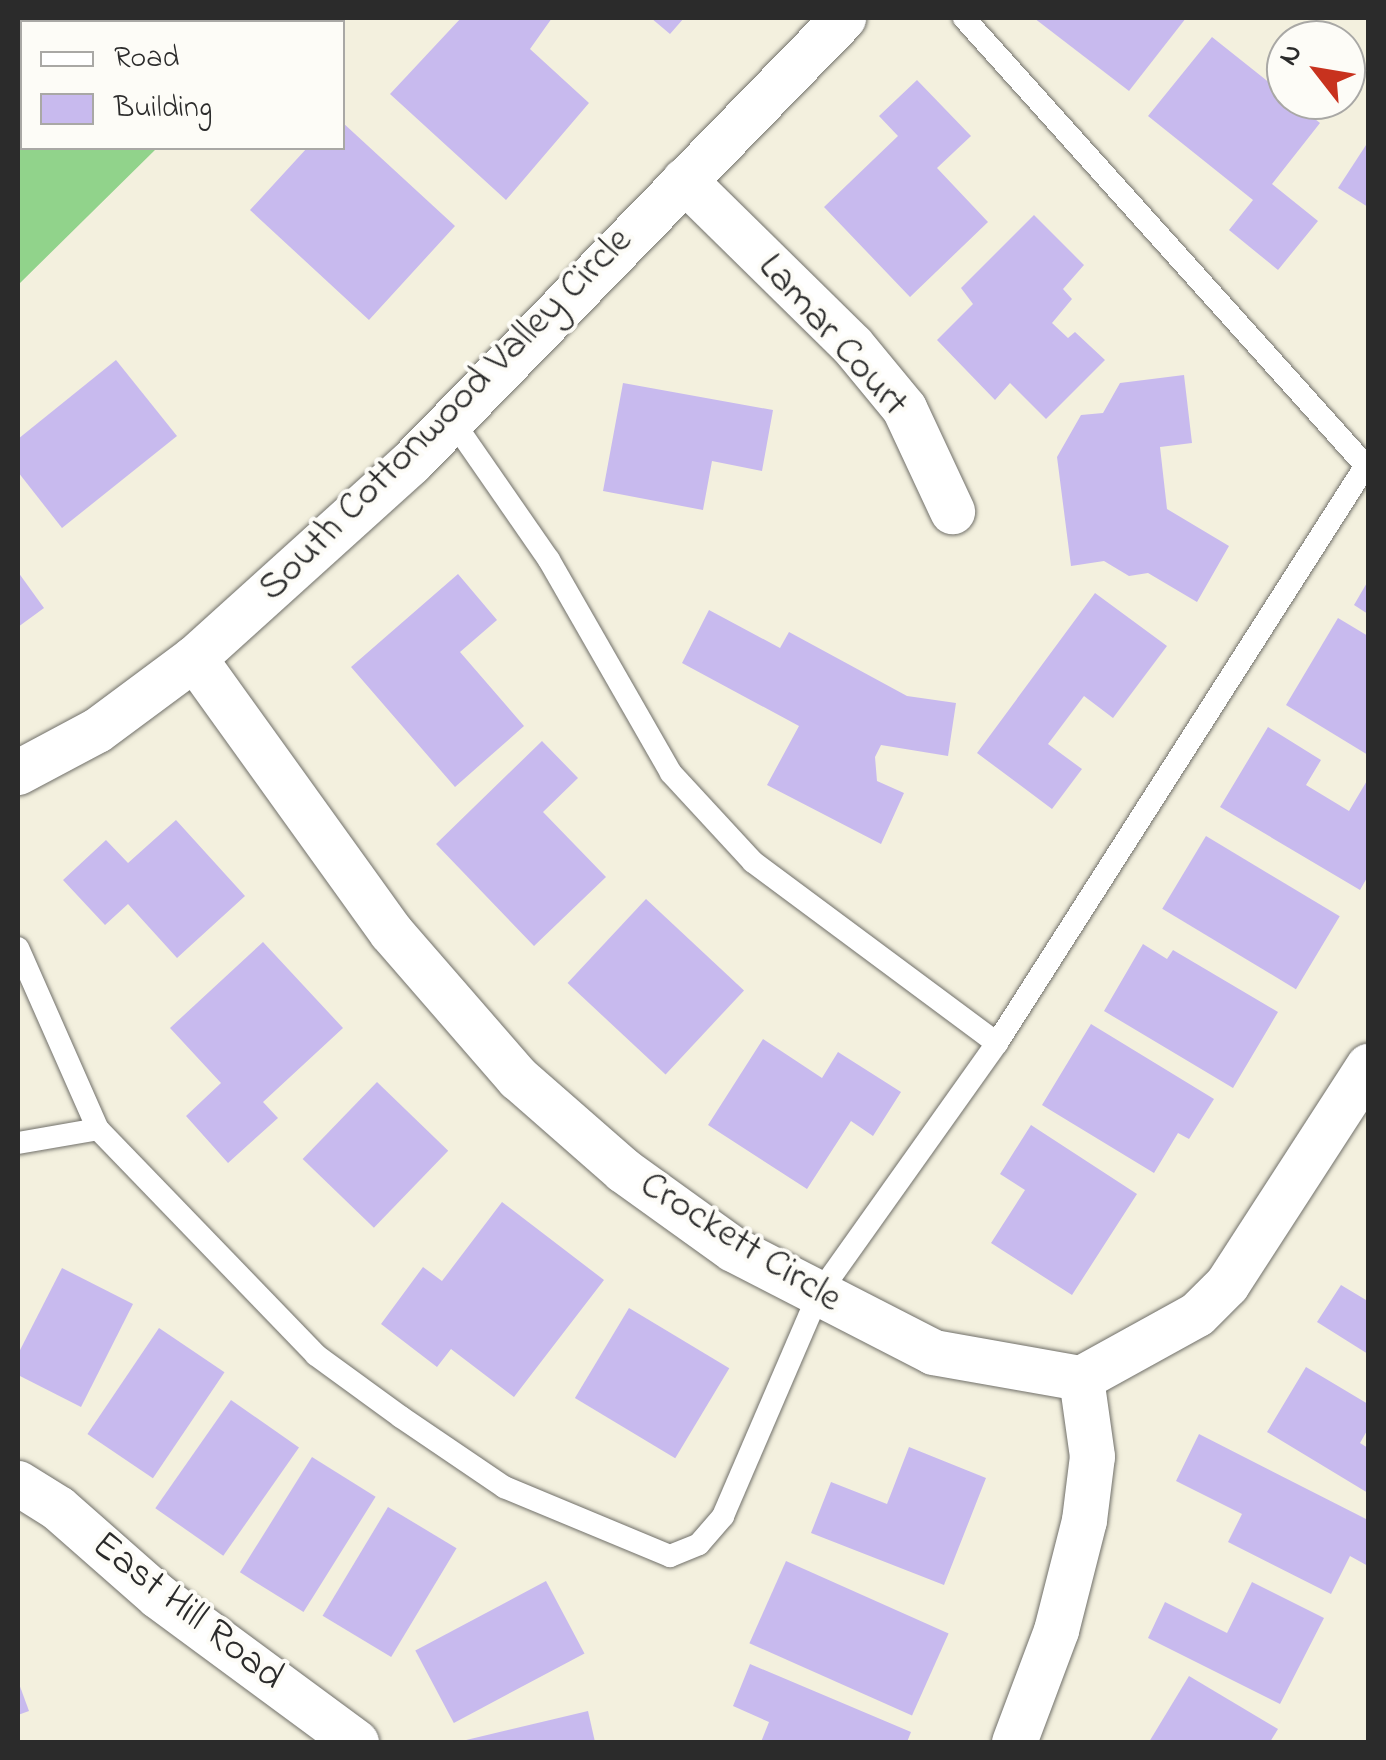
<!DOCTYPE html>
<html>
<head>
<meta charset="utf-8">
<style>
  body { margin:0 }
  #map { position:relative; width:1386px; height:1760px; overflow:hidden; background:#f3f0de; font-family:"Indie Flower",sans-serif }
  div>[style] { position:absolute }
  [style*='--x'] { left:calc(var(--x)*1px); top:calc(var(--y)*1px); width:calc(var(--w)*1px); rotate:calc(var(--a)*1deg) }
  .green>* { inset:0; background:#91d38b }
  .building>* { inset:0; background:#c8baee; transform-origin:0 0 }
  .path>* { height:6px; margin-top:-3px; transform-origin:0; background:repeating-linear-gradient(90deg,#71706a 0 8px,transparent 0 16px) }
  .roads { filter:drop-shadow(0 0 2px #71706a) drop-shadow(0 0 2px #71706a) }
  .service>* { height:22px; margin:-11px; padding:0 11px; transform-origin:11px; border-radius:11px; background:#fff }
  .minor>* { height:45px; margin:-22.5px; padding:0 22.5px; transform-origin:22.5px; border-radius:22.5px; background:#fff }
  span { translate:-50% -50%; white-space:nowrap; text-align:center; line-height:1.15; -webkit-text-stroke:8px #fdfcf7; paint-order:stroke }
  .street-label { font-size:40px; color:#2b2b2b }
  .frame { position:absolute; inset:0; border:20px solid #2b2b2b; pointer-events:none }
  .legend { position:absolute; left:20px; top:20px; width:325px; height:130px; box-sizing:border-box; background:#fdfcf7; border:2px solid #a9a8a5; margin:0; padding:12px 18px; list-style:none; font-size:30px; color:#2b2b2b }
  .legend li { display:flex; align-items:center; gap:20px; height:50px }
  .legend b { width:50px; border:2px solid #a9a8a5 }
  .north { position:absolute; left:1266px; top:20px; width:100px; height:100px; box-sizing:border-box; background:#fdfcf7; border:2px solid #a9a8a5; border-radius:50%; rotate:301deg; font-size:28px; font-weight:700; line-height:40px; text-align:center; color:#2b2b2b }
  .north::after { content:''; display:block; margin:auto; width:35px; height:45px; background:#c8321e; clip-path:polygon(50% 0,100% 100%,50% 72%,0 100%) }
</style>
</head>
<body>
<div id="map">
  <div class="green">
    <i style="clip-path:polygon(18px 18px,290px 18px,22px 22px,22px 148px,157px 148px,18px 285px)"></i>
  </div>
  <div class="building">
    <i style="clip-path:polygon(461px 18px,552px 18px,530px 49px,589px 103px,506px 200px,390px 94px)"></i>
    <i style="clip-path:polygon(651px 18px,684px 18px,670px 34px)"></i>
    <i style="clip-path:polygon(1034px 18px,1186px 18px,1129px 91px)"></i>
    <i style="clip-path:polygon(1212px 37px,1320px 123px,1272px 184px,1318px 221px,1278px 270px,1229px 230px,1253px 200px,1148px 116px)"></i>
    <i style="clip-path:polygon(917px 80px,971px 136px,937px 168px,988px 222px,910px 297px,824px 207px,898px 136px,879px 116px)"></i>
    <i style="clip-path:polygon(342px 122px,455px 226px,369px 320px,250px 210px,307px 148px,342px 148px)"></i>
    <i style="clip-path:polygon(1368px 142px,1368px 207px,1338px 188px)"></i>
    <i style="clip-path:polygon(1034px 215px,1084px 265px,1063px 289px,1072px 299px,1052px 323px,1068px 338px,1075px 332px,1105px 360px,1046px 419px,1010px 383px,995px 400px,937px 340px,973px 304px,961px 288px)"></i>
    <i style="clip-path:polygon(116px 360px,177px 436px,62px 528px,18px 472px,18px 439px)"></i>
    <i style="clip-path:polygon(1184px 375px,1192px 443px,1160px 447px,1167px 509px,1229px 546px,1197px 602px,1148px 573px,1129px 576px,1104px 561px,1071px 566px,1057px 457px,1081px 415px,1103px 413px,1120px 383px)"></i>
    <i style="clip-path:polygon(623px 383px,773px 410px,762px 471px,712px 461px,703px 510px,603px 491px)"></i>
    <i style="clip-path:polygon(18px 572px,44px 608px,18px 627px)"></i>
    <i style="clip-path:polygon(458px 574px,497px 620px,460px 652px,524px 726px,455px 787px,351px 667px)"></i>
    <i style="clip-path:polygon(1368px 581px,1368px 614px,1354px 605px)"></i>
    <i style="clip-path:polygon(1095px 593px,1167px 646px,1113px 718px,1084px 696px,1048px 744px,1082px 769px,1052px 809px,977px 753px)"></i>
    <i style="clip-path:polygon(709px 610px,780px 648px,789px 632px,907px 696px,956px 703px,948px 756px,881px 745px,875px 757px,877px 781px,904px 793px,881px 844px,767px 785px,799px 726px,682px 663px)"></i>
    <i style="clip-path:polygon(1338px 618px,1368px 636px,1368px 755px,1286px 705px)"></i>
    <i style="clip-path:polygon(1268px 727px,1321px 760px,1306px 785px,1349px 811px,1368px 779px,1368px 876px,1360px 890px,1220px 807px)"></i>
    <i style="clip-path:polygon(542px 741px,578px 778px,543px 812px,606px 877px,534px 946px,436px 844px)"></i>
    <i style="clip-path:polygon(176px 820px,245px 896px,177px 958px,128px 904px,105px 925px,63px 880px,106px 840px,128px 863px)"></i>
    <i style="left:1206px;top:836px;width:156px;height:85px;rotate:31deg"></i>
    <i style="left:646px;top:899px;width:134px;height:115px;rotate:43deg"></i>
    <i style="clip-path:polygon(263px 942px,343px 1028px,263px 1102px,278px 1118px,228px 1163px,186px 1116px,221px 1083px,170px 1028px)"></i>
    <i style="clip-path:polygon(1143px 944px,1167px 959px,1173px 950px,1278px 1012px,1233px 1088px,1104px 1011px)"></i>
    <i style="clip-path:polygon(1091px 1024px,1214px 1099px,1189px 1139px,1178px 1133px,1154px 1173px,1042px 1105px)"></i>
    <i style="clip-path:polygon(763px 1039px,822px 1078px,838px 1052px,901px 1092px,873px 1136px,851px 1121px,807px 1189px,708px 1125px)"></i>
    <i style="left:377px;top:1082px;width:99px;height:107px;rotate:44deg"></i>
    <i style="clip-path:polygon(1031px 1125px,1137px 1194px,1072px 1295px,991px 1243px,1025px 1190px,1000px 1174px)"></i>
    <i style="clip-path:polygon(502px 1202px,604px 1280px,514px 1397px,451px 1349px,437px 1367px,381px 1324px,423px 1267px,442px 1281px)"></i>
    <i style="clip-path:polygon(62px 1268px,133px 1304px,81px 1407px,18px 1375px,18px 1354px)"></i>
    <i style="clip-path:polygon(1341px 1285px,1366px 1300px,1368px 1295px,1368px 1354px,1317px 1322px)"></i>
    <i style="left:629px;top:1308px;width:117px;height:105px;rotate:31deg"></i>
    <i style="left:159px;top:1328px;width:79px;height:128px;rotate:34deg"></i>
    <i style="clip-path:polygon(1306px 1367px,1368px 1404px,1368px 1429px,1360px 1443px,1368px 1448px,1368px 1493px,1267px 1432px)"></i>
    <i style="left:231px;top:1400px;width:83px;height:132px;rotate:35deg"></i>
    <i style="clip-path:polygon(1199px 1434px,1368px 1520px,1368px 1566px,1350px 1556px,1331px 1594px,1228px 1542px,1242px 1514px,1176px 1481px)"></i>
    <i style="clip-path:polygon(909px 1447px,986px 1478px,944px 1585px,811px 1533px,831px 1482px,887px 1504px)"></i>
    <i style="left:312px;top:1457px;width:75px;height:136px;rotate:32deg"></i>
    <i style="left:388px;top:1507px;width:80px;height:127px;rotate:31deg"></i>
    <i style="left:786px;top:1561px;width:178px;height:90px;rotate:24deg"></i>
    <i style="left:546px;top:1581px;width:82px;height:148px;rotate:62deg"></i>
    <i style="clip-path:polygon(1252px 1582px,1324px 1618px,1280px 1704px,1148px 1638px,1165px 1602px,1227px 1633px)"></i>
    <i style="clip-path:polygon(750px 1664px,911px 1732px,907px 1742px,761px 1742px,769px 1722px,733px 1706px)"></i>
    <i style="clip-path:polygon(1189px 1676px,1278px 1729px,1270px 1742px,1149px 1742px)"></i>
    <i style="clip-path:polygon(18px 1681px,29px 1711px,18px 1715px)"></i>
    <i style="clip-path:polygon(588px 1711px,595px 1742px,462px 1742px,462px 1741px)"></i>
  </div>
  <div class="path">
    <i style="--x:161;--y:22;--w:17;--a:-13"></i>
    <i style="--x:18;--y:29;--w:4;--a:27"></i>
  </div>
  <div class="roads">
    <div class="service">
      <i style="--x:964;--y:18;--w:602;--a:48.1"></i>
      <i style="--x:452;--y:420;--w:170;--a:55.3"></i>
      <i style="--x:549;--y:560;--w:245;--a:60.2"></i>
      <i style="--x:671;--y:773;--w:121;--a:47.3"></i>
      <i style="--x:753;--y:862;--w:304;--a:36.6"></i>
      <i style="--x:18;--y:948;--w:198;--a:66.2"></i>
      <i style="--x:18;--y:1143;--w:81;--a:-9.9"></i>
      <i style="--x:98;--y:1129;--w:314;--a:46"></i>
      <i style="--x:316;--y:1355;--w:105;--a:36.1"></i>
      <i style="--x:401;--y:1417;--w:125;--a:34.2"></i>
      <i style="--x:504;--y:1487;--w:180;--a:22.6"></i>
      <i style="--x:670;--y:1556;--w:31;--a:-22"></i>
      <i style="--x:699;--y:1544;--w:37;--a:-49"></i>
      <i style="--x:723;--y:1516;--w:241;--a:-66.7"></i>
      <i style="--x:818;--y:1295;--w:309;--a:-54.6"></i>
      <i style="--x:997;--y:1043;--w:689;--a:-57.44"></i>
    </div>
    <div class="minor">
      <i style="--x:684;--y:180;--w:235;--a:44.5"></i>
      <i style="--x:852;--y:345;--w:82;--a:50.5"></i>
      <i style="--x:904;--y:408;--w:114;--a:65"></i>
      <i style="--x:194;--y:658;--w:337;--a:54.3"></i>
      <i style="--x:391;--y:932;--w:194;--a:49"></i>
      <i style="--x:518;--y:1078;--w:140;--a:41.2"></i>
      <i style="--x:623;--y:1170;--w:135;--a:35.7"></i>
      <i style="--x:733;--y:1249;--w:225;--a:27.2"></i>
      <i style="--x:933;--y:1352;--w:150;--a:10"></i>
      <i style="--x:1081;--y:1378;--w:132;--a:-28.9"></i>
      <i style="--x:1197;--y:1314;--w:42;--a:-45"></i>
      <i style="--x:1227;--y:1284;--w:260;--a:-57.1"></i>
      <i style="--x:18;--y:772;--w:89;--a:-28"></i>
      <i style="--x:97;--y:730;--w:121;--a:-36.6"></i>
      <i style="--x:194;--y:658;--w:291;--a:-42.1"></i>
      <i style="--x:410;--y:463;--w:621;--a:-45.78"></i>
      <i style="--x:18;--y:1483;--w:47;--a:32"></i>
      <i style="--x:58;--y:1508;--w:133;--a:41.3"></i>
      <i style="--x:158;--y:1596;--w:246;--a:36.4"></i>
      <i style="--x:1014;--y:1742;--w:120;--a:-69.4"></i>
      <i style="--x:1056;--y:1630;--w:114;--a:-75.7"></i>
      <i style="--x:1084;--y:1520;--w:64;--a:-82.9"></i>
      <i style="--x:1092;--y:1456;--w:79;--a:-98"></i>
    </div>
  </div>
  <div class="street-label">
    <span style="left:832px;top:336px;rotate:48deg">Lamar Court</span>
    <span style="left:446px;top:415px;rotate:-45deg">South Cottonwood Valley Circle</span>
    <span style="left:740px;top:1243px;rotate:32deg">Crockett Circle</span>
    <span style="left:187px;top:1612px;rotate:38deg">East Hill Road</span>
  </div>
  <div class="frame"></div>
  <ul class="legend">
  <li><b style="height:12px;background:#fff"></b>Road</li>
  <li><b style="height:28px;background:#c8baee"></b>Building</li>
  </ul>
  <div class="north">N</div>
</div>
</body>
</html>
